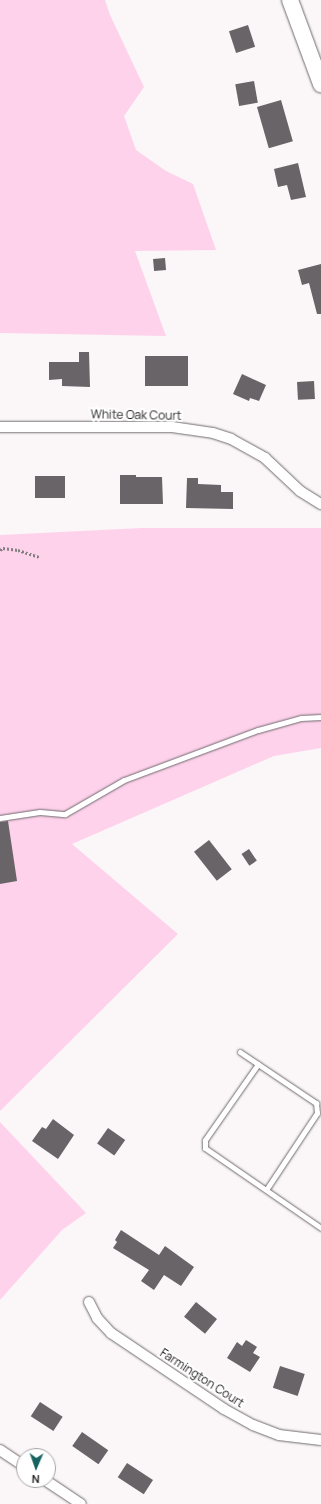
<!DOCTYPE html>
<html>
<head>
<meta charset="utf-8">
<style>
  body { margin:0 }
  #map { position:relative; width:321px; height:1504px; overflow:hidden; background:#fbf6f8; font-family:Manrope,sans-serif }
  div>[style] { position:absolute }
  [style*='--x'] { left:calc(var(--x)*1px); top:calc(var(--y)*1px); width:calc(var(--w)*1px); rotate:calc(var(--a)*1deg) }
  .green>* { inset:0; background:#ffd2ec }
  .building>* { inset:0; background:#686467; transform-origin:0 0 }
  .path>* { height:2.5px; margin-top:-1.25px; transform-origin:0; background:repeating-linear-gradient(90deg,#838082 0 2px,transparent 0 4px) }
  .roads { filter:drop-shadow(0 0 1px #6f6b6d) drop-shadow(0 0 1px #6f6b6d) }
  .service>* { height:5px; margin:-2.5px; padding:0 2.5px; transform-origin:2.5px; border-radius:2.5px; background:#fff }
  .minor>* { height:10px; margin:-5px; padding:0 5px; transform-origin:5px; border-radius:5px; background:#fff }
  .primary>* { height:16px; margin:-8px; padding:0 8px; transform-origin:8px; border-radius:8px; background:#fff }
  span { translate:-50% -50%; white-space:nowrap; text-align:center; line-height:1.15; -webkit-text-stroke:4px #fff; paint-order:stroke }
  .street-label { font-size:12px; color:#1f1d1e }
  .north { position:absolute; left:16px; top:1448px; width:40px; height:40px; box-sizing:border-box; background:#fff; border:1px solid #a5a5a5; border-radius:50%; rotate:182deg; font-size:11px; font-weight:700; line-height:16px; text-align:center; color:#1f1d1e }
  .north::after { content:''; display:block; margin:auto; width:14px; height:18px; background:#156462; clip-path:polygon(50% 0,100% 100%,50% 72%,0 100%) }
</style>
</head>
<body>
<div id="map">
  <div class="green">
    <i style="clip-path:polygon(0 0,105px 0,110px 15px,144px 87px,124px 116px,136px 150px,166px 171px,193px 184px,216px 250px,135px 251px,166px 336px,0 333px)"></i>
    <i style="clip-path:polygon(142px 528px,321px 528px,321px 748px,274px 756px,72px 844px,178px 934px,0 1111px,0 535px)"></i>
    <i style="clip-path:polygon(0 1122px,86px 1213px,62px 1230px,0 1300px)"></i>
  </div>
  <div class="building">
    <i style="left:248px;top:25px;width:23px;height:20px;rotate:72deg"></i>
    <i style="left:254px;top:81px;width:22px;height:19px;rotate:80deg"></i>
    <i style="left:281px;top:100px;width:43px;height:25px;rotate:74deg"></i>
    <i style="clip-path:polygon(298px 163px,306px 197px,291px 200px,287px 185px,278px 187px,274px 169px)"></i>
    <i style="left:165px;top:258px;width:12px;height:12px;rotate:85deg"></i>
    <i style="clip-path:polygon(321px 264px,321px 314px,317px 314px,309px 283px,302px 285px,298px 270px)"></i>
    <i style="clip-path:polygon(79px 352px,89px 352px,90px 387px,62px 386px,62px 379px,49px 380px,49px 362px,79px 362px)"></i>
    <i style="left:188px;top:356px;width:30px;height:43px;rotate:90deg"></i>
    <i style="clip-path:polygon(242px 374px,266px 385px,259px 401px,250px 398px,249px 401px,233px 394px)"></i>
    <i style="left:314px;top:381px;width:18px;height:17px;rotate:87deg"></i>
    <i style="clip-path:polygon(120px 475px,136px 475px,136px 477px,162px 477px,163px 504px,120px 504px)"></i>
    <i style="left:65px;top:476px;width:22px;height:30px;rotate:90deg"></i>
    <i style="clip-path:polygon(187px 478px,198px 478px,198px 484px,221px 485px,221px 492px,233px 492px,233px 509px,186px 508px)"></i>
    <i style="clip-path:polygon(8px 821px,17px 881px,0 884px,0 822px)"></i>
    <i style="left:209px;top:840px;width:37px;height:19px;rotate:52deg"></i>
    <i style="left:249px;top:849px;width:14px;height:9px;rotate:56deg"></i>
    <i style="clip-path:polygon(53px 1119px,74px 1135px,58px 1159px,32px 1141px,42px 1127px,46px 1129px)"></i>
    <i style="left:108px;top:1128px;width:21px;height:19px;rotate:35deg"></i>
    <i style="clip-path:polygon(121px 1230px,159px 1255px,165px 1246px,194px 1267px,181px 1286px,164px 1275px,154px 1290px,141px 1281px,149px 1270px,113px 1248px,117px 1242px,115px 1240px)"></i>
    <i style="left:196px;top:1302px;width:27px;height:19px;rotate:39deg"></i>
    <i style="clip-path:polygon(246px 1340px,257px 1347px,253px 1353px,260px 1357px,250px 1372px,227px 1358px,237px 1342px,242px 1346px)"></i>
    <i style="left:280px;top:1366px;width:26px;height:23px;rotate:18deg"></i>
    <i style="left:40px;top:1402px;width:27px;height:17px;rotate:33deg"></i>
    <i style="left:82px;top:1432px;width:32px;height:17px;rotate:35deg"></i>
    <i style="left:127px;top:1463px;width:31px;height:17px;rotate:33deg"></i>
  </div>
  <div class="path">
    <i style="--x:0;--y:550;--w:4;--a:-34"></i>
    <i style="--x:3;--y:548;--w:15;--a:8"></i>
    <i style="--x:18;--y:550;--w:23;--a:18"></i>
  </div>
  <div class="roads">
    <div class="service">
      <i style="--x:0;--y:818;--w:40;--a:-8.5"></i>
      <i style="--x:40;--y:812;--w:25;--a:5"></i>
      <i style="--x:65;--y:814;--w:68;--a:-30"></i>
      <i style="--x:124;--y:780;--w:143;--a:-20.5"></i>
      <i style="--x:258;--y:730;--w:45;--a:-15.6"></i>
      <i style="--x:301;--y:718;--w:20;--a:-3"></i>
      <i style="--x:240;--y:1052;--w:92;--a:33.9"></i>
      <i style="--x:316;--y:1103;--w:10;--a:84"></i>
      <i style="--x:317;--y:1113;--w:92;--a:123.5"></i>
      <i style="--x:258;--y:1064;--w:93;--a:124.9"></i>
      <i style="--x:205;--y:1140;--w:8;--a:90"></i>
      <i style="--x:205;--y:1148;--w:141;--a:34.6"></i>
    </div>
    <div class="minor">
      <i style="--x:0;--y:427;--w:172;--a:0"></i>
      <i style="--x:172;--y:427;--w:41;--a:8.3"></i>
      <i style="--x:213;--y:433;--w:19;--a:18"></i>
      <i style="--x:231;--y:439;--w:39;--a:29"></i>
      <i style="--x:265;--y:458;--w:48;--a:43.3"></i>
      <i style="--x:300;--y:491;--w:25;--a:32"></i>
      <i style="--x:89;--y:1302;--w:18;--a:63"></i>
      <i style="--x:97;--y:1318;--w:21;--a:47"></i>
      <i style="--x:111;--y:1333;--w:136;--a:33.9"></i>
      <i style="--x:224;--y:1409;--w:33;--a:29"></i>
      <i style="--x:253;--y:1425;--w:28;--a:21"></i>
      <i style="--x:279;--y:1435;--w:42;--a:6.8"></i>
      <i style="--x:0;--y:1450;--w:29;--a:34"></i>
      <i style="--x:45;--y:1480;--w:43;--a:33.7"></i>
    </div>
    <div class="primary">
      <i style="--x:290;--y:0;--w:90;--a:69.7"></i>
    </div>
  </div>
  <div class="street-label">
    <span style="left:136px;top:415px;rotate:1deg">White Oak Court</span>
    <span style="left:202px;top:1378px;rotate:33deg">Farmington Court</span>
  </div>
  <div class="north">N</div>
</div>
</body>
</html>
